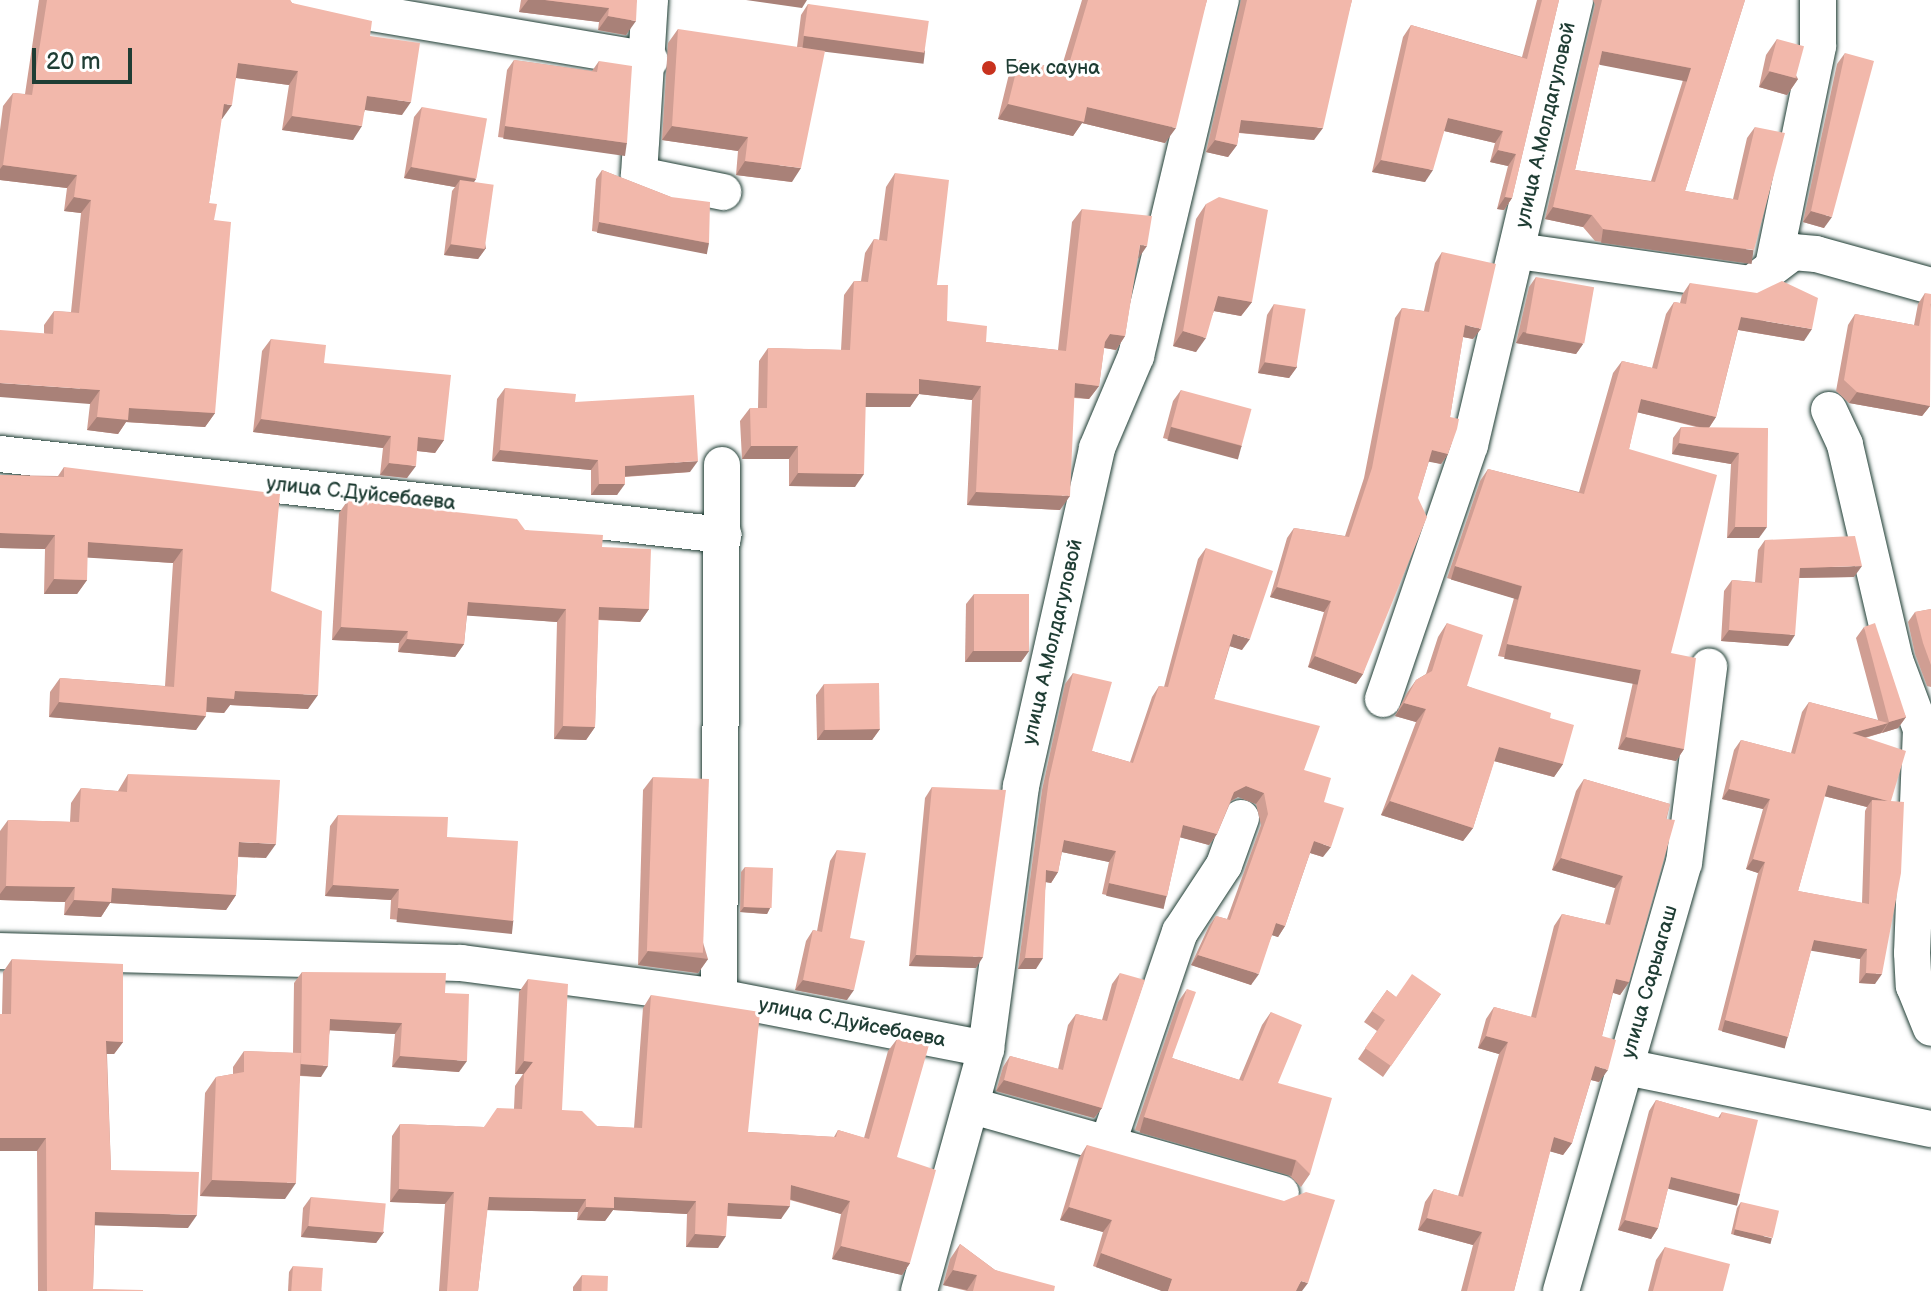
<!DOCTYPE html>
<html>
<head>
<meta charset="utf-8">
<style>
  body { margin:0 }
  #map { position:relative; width:1931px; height:1291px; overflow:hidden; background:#fff; font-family:"Balsamiq Sans",sans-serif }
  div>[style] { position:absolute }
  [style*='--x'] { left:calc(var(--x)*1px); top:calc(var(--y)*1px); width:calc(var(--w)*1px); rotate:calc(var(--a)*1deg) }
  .roads { filter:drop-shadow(0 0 2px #1f3d34) drop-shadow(0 0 2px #1f3d34) }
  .street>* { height:36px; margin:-18px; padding:0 18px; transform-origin:18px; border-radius:18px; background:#fff }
  .wall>* { inset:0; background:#d09e93 }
  .shaded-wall>* { inset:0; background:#a98178; transform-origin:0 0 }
  .building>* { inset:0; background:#f2b8ab; transform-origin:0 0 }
  .dots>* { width:22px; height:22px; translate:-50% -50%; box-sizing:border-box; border:4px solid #fff; border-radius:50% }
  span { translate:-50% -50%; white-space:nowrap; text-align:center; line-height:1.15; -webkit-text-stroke:6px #fff; paint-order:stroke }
  .poi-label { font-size:20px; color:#1f3d34 }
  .left { translate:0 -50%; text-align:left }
  .street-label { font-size:20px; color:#1f3d34 }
  .scale { position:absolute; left:32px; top:48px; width:100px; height:36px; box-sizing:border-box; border:4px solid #1f3d34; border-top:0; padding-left:10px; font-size:24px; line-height:28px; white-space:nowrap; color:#1f3d34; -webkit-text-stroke:6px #fff; paint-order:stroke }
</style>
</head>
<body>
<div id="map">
  <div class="roads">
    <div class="street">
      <i style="--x:295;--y:0;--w:360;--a:9.6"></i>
      <i style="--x:650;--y:0;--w:175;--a:93.6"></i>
      <i style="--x:639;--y:175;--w:86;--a:11.4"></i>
      <i style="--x:1518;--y:251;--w:235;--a:8.1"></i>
      <i style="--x:1751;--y:284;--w:53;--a:-37.3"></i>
      <i style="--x:1793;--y:252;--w:23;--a:5"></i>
      <i style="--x:1816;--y:254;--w:119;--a:15.5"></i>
      <i style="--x:1773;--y:266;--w:225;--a:-78.4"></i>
      <i style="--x:1818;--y:46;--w:46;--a:-90"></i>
      <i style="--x:1829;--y:410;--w:38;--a:65"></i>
      <i style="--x:1845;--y:445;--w:221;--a:76.9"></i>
      <i style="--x:1895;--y:660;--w:74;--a:69.4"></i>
      <i style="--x:1921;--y:729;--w:224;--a:92.3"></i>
      <i style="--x:1912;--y:953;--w:33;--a:87"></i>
      <i style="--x:1914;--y:986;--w:45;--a:68"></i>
      <i style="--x:0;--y:454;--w:728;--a:6.39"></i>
      <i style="--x:1383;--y:699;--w:268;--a:-71.1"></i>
      <i style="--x:1470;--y:445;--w:457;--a:-76.7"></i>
      <i style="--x:0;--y:951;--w:461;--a:1.5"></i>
      <i style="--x:461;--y:963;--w:260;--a:7.5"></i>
      <i style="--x:719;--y:997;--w:272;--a:11"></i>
      <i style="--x:719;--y:997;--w:532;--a:-89.68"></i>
      <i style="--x:1626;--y:1067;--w:311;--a:11.5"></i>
      <i style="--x:973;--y:1106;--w:320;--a:15.8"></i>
      <i style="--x:1109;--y:1140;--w:220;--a:-71.2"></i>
      <i style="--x:1180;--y:932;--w:80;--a:-56.7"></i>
      <i style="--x:1224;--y:865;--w:50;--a:-70.1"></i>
      <i style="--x:919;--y:1291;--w:251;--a:-74.5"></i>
      <i style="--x:986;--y:1049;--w:265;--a:-82.4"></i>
      <i style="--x:1021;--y:786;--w:346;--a:-77.3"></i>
      <i style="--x:1097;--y:448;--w:100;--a:-67"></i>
      <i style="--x:1136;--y:356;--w:366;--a:-76.6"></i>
      <i style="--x:1561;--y:1291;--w:445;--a:-74"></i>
      <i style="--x:1684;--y:863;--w:198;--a:-82.7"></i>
    </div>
  </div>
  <div class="wall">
    <i style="clip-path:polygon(39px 0,290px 0,292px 3px,370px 36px,402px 115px,365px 110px,353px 140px,282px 130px,289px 85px,236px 78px,222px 119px,221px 119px,209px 203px,214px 220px,215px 413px,205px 427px,126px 422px,118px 434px,87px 430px,90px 404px,44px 333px,44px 325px,54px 311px,71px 312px,81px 213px,64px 211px,67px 188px,0 180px,0 130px,3px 106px,13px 93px,25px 94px)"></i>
    <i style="clip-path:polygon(521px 0,637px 0,626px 35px,598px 30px,599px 22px,519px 12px)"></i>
    <i style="clip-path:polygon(1082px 0,1207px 0,1165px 143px,1082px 123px,1073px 136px,998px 119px,1009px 74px,1019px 60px,1061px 69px)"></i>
    <i style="clip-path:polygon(1241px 0,1352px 0,1314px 140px,1239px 133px,1237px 145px,1228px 157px,1206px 152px)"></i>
    <i style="clip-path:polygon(1537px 0,1559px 0,1512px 198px,1504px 210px,1497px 209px,1508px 166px,1490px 162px,1495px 143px,1444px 131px,1425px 182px,1372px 172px,1403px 37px,1411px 25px,1522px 57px)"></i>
    <i style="clip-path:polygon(evenodd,1593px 0,1745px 0,1685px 191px,1733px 199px,1747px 138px,1755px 127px,1745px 262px,1595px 241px,1583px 227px,1545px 219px,1595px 5px,1593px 0,1599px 64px,1683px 80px,1651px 181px,1575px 170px,1599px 64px)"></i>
    <i style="clip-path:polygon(808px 4px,925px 51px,917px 62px,797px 47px,801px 15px)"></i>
    <i style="clip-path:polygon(678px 29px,792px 182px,736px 175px,738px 151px,662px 140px,668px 43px)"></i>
    <i style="clip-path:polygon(1777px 39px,1798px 79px,1787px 95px,1759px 87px,1766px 55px)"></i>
    <i style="clip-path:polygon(1845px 53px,1824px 228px,1803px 222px,1837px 64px)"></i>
    <i style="clip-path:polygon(514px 60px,592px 71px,599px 61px,627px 143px,619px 154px,498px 137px,507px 70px)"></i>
    <i style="clip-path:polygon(422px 107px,476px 179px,474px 182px,486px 248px,478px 259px,444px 255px,452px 191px,455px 187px,404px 178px,414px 117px)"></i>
    <i style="clip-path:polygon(602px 170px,671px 197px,709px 243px,703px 252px,592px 231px,596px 179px)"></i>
    <i style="clip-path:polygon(895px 173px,937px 285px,947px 321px,986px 342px,1058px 350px,1072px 222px,1082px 209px,1137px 259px,1125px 336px,1116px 350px,1104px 348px,1099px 386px,1089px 399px,1074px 398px,1060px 510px,967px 505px,972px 400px,919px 394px,910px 407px,865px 407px,855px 487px,789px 486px,789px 459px,742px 459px,740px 421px,750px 408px,758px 408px,759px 361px,768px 348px,841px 350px,844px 295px,854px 281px,861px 281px,865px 253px,874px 239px,879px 240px,886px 187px)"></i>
    <i style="clip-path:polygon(1206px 204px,1252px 302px,1241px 316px,1214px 311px,1196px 352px,1173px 346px,1196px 219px)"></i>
    <i style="clip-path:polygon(1442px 252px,1473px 339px,1463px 337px,1450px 417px,1448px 454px,1441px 464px,1429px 461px,1363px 674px,1356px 684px,1308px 667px,1324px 612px,1270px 597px,1287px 538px,1294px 528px,1345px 536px,1364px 478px,1395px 318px,1402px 308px,1424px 311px,1435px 263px)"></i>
    <i style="clip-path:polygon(1536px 277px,1583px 344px,1576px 354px,1516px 343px,1529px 287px)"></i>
    <i style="clip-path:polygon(1690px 283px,1804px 341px,1738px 330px,1716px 417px,1709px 428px,1768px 428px,1759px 538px,1727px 538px,1731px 464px,1672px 454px,1673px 438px,1681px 427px,1700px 428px,1637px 412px,1629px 449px,1671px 653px,1684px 749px,1676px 761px,1618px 749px,1633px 682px,1498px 656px,1514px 598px,1447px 578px,1480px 481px,1488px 469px,1579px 492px,1613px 373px,1622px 361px,1652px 368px,1666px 314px,1674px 302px,1680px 303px,1682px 295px)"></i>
    <i style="clip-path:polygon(1925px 293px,1930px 406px,1922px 416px,1849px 403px,1836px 391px,1848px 325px,1855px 314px,1914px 325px,1918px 304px)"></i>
    <i style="clip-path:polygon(1274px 304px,1297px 367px,1289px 378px,1258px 373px,1267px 315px)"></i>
    <i style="clip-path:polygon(271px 339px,324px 363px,444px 440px,435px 453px,417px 451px,407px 478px,380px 475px,383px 448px,253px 432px,262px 351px)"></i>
    <i style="clip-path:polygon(505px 388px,575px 402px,690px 472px,625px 477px,617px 495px,591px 495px,591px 470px,492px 461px,497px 399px)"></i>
    <i style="clip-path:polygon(1181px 390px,1242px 446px,1234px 457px,1163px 438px,1173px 401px)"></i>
    <i style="clip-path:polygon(64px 467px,271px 591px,308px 709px,230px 705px,224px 713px,206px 712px,196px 730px,49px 717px,50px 692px,60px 678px,165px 686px,173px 563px,87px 557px,87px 580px,77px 594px,44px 594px,45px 549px,0 548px,0 475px,58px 476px)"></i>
    <i style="clip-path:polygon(348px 500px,525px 530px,602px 547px,649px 609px,640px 622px,598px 620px,595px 727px,586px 740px,554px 739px,557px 622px,467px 615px,464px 644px,455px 657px,398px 652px,399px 643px,332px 640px,339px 513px)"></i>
    <i style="clip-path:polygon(1765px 540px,1854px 577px,1799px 578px,1788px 646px,1721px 641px,1724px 591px,1732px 580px,1755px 582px,1758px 550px)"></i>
    <i style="clip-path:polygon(1206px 548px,1242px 650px,1230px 646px,1214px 699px,1304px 770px,1324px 802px,1323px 857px,1310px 853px,1285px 926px,1278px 937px,1272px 935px,1251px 985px,1191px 965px,1209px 926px,1216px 916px,1227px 919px,1261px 825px,1256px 804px,1238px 797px,1231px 801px,1217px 834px,1209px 845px,1180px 837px,1167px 896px,1160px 907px,1102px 894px,1109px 862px,1062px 852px,1058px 872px,1051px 883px,1046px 882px,1036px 969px,1018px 969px,1042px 790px,1065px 684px,1073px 673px,1092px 751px,1130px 762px,1152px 697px,1159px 686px,1164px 687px,1198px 559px)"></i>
    <i style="clip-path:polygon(974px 594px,1029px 651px,1021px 662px,965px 662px,966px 604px)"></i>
    <i style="clip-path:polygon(1931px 609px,1931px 687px,1927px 686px,1915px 654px,1908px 622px,1915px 612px)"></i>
    <i style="clip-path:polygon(1447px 623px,1467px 686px,1550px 718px,1563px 764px,1554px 777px,1494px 761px,1473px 828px,1463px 841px,1381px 815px,1416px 722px,1395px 716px,1407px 693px,1416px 680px,1426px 674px,1438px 637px)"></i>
    <i style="clip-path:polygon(evenodd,1864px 627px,1906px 717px,1898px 728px,1865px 738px,1891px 801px,1875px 984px,1859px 983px,1860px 959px,1811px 950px,1788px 1037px,1781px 1047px,1718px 1030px,1758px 873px,1746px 869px,1763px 809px,1722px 799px,1734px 750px,1741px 740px,1791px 753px,1802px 712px,1809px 702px,1878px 720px,1856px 638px,1864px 627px,1824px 796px,1867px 807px,1865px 811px,1862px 903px,1798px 891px,1824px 796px)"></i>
    <i style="clip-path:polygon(824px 684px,880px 729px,872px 740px,817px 740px,816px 695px)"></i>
    <i style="clip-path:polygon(128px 774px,266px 858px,238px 857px,236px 895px,226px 910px,110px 903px,101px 917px,64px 915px,65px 902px,0 900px,0 831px,8px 820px,70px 822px,71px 803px,81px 788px,118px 791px)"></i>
    <i style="clip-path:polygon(653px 777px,708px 959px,698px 973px,638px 965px,643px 790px)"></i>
    <i style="clip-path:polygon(1584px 779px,1670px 804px,1629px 982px,1620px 995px,1613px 993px,1602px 1036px,1599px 1082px,1591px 1080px,1572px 1143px,1563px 1155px,1550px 1151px,1514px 1291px,1461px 1291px,1473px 1245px,1418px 1230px,1425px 1202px,1434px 1189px,1458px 1196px,1499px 1054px,1478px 1048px,1486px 1019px,1494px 1007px,1531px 1017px,1554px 926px,1562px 914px,1605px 924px,1615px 888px,1552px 870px,1576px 791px)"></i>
    <i style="clip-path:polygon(932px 787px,976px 968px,909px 966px,925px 798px)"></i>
    <i style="clip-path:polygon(338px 815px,513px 921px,506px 932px,390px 919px,391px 900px,325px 896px,330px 826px)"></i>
    <i style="clip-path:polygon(837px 850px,850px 938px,847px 1000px,795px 990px,806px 941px,813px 930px,817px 931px,830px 861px)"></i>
    <i style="clip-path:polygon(745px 867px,770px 908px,767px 914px,740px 912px,741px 872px)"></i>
    <i style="clip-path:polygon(12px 959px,123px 1042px,114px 1054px,107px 1054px,111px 1170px,188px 1228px,95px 1225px,93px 1289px,143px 1291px,38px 1291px,37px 1151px,0 1151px,0 1014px,2px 1014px,3px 972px)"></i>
    <i style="clip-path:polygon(302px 972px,445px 993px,459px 1072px,392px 1067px,395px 1034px,330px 1030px,321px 1077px,300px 1076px,285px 1199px,200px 1196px,205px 1093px,216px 1077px,233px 1074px,233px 1067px,244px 1051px,293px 1053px,294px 983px)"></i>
    <i style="clip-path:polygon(1120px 973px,1102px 1108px,1094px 1118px,996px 1091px,1003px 1067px,1010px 1056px,1058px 1069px,1068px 1025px,1076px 1014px,1102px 1020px,1112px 984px)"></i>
    <i style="clip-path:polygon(528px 979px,562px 1110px,597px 1126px,634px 1128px,643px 1008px,651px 995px,748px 1132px,834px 1137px,838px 1130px,864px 1138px,888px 1051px,897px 1039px,897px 1157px,910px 1263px,902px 1275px,832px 1259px,841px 1214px,790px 1200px,781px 1219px,727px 1216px,718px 1248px,686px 1247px,687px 1214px,613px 1210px,605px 1221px,577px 1220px,578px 1212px,487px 1210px,478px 1291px,439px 1291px,445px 1204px,390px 1202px,392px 1136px,400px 1124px,484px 1127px,514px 1109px,515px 1086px,523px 1074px,515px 1074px,519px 992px)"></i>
    <i style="clip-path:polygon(1187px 989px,1172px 1058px,1239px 1080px,1262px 1025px,1271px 1012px,1278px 1083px,1310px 1174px,1301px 1187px,1287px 1173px,1135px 1130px,1178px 1002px)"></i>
    <i style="clip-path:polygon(1387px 990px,1396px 997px,1441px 994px,1383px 1077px,1358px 1059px,1377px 1031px,1364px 1022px)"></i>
    <i style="clip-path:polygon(1656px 1100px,1718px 1118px,1722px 1112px,1740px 1194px,1733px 1204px,1668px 1188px,1658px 1228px,1651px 1239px,1618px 1230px,1649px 1111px)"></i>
    <i style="clip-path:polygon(1087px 1145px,1302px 1291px,1162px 1291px,1093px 1266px,1103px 1232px,1060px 1220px,1079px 1158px)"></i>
    <i style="clip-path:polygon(311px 1197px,384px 1232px,376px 1243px,301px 1237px,303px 1208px)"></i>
    <i style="clip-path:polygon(1741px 1202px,1768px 1243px,1731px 1234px,1737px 1208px)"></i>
    <i style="clip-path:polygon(960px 1244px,995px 1270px,1054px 1291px,967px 1291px,943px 1285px,950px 1259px)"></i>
    <i style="clip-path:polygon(1665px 1247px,1723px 1291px,1648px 1291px,1656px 1260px)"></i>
    <i style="clip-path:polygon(293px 1266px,322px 1291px,288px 1291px,289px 1272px)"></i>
    <i style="clip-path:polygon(582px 1275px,607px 1291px,573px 1291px,573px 1287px)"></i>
  </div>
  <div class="shaded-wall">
    <i style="clip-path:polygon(528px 0,545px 0,609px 8px,599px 22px,519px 12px)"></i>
    <i style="clip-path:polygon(746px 0,807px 0,802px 8px)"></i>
    <i style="clip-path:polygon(608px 16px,636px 21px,626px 35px,598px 30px)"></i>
    <i style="left:804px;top:36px;width:122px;height:13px;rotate:7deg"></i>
    <i style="left:1602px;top:51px;width:91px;height:14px;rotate:11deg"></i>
    <i style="clip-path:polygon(238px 63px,298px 71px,289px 85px,229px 77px)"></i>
    <i style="clip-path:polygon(1770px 71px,1798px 79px,1787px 95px,1759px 87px)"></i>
    <i style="clip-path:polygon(367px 96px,411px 102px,402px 115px,358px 109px)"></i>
    <i style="clip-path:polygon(224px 104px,232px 105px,222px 119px,214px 118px)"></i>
    <i style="clip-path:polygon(1008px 104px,1087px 107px,1176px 128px,1165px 143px,1082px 123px,1073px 136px,998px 119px)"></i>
    <i style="clip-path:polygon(292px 116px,362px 126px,353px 140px,282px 130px)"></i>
    <i style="clip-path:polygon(1448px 118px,1503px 131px,1495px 143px,1440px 130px)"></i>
    <i style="clip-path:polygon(1241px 120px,1323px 128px,1314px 140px,1233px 132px)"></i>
    <i style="left:505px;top:126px;width:123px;height:13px;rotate:8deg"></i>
    <i style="clip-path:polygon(672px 126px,748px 137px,738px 151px,662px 140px)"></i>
    <i style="clip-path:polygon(1215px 140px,1237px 145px,1228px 157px,1206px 152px)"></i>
    <i style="clip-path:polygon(1498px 150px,1516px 154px,1508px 166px,1490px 162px)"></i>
    <i style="clip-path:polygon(1381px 160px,1433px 170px,1425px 182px,1372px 172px)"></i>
    <i style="clip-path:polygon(745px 161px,801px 168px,792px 182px,736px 175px)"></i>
    <i style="clip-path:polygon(3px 165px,77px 175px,67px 188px,0 180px,0 169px)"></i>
    <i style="clip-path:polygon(411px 167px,476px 179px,469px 189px,460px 180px,455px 187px,404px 178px)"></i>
    <i style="clip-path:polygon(74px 197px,91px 200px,81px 213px,64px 211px)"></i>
    <i style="clip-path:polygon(1505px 197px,1512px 198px,1504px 210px,1497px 209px)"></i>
    <i style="clip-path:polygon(1553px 207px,1592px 215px,1583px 227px,1545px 219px)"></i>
    <i style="clip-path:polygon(1811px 211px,1832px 217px,1824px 228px,1803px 222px)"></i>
    <i style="left:599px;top:222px;width:112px;height:11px;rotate:11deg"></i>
    <i style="left:1603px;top:229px;width:152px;height:14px;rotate:8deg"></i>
    <i style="clip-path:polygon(451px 244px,486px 248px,478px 259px,444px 255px)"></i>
    <i style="clip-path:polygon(1140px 245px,1147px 246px,1138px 259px)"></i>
    <i style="clip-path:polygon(1218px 296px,1252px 302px,1241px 316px,1208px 310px)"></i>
    <i style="clip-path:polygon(1741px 317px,1812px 329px,1804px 341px,1733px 329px)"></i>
    <i style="clip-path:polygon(1465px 325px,1481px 329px,1473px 339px,1458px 336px)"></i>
    <i style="clip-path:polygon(1183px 331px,1206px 338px,1196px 352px,1173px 346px)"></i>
    <i style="clip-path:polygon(1523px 332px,1583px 344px,1576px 354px,1516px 343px)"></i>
    <i style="clip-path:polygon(1110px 334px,1125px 336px,1116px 350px,1100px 347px)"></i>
    <i style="clip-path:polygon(1265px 362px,1297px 367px,1289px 378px,1258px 373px)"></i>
    <i style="clip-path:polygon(919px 379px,981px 386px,972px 400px,919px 394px,910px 407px,856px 407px,866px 393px)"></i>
    <i style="clip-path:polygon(0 383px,100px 390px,90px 404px,0 397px)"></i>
    <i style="clip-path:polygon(1075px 383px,1099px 386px,1089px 399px,1065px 396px)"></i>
    <i style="clip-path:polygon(1857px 392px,1930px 406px,1922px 416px,1849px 403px)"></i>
    <i style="clip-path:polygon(1641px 399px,1716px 417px,1708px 429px,1632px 411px)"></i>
    <i style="clip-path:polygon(129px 408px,215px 413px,205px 427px,126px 422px,118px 434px,87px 430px,97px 417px)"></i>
    <i style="clip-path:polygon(261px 419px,391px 436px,383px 448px,253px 432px)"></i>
    <i style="left:1171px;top:427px;width:73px;height:14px;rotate:15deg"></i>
    <i style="clip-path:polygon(418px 437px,444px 440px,435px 453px,409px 450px)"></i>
    <i style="clip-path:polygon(1679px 443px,1739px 453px,1731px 464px,1672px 454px)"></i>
    <i style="clip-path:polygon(751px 446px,798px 446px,789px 459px,742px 459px)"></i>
    <i style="clip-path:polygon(500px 450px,598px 460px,591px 470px,492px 461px)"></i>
    <i style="clip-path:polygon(1432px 450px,1448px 454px,1441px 464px,1425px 461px)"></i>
    <i style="clip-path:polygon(698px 461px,690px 472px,617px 477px,625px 466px)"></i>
    <i style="clip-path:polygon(389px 463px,416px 466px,407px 478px,380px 475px)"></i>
    <i style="clip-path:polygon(798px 473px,864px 474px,855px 487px,789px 486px)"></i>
    <i style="clip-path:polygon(599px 484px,625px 484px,617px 495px,591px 495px)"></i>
    <i style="clip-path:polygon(976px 492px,1070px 496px,1060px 510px,967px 505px)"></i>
    <i style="clip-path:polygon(1735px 527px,1767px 527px,1759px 538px,1727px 538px)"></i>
    <i style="clip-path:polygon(0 533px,55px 535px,45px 549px,0 548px)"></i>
    <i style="clip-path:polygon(88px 542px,183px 549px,173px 563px,78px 557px)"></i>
    <i style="left:1455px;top:566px;width:70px;height:14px;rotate:17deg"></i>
    <i style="clip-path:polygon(1862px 566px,1854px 577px,1792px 578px,1800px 568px)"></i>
    <i style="clip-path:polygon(54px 579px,87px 580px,77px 594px,44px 594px)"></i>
    <i style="clip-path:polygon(1277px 587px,1331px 601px,1324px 612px,1270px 597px)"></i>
    <i style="clip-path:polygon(468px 602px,566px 609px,557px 622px,459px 615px)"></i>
    <i style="clip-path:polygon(599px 607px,649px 609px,640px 622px,590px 619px)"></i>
    <i style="clip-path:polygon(341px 627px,408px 631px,399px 643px,332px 640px)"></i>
    <i style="clip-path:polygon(1729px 630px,1795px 635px,1788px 646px,1721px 641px)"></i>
    <i style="clip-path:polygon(1233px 634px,1250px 639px,1242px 650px,1226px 645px)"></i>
    <i style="clip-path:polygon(407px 639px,464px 644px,455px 657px,398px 652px)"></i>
    <i style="left:1507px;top:644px;width:136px;height:15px;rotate:11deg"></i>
    <i style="clip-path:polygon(973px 651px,1029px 651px,1021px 662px,965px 662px)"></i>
    <i style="clip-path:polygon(1315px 656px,1363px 674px,1356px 684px,1308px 667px)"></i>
    <i style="clip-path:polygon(235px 691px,318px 695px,308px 709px,230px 705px,224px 713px,197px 711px,207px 697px)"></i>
    <i style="clip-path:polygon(59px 702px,206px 716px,196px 730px,49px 717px)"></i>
    <i style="clip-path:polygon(1404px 703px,1426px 709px,1416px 722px,1395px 716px)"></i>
    <i style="clip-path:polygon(1906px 717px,1898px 728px,1882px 733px,1889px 722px)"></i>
    <i style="clip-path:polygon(1888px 723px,1881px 733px,1845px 743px,1852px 733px)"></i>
    <i style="clip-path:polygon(563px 726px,595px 727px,586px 740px,554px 739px)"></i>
    <i style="clip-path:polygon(880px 729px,872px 740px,817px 740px,824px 730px)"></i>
    <i style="clip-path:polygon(1626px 737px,1684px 749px,1676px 761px,1618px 749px)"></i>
    <i style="clip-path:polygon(1499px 747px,1563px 764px,1554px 777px,1490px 760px)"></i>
    <i style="clip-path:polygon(1828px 785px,1888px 801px,1872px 800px,1867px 807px,1820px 795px)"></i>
    <i style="clip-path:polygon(1246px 786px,1264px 793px,1256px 804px,1238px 797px,1227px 803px,1234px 792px)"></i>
    <i style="clip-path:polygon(1729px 789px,1770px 799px,1763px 809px,1722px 799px)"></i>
    <i style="clip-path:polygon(1390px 801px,1473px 828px,1463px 841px,1381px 815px)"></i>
    <i style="clip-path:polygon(1183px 825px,1217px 834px,1209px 845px,1175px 836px)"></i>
    <i style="clip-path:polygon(1064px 840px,1116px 851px,1109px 862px,1057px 851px)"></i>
    <i style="clip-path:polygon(1314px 841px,1331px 847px,1323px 857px,1307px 852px)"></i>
    <i style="clip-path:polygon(239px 842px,276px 844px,266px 858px,229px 856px)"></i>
    <i style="clip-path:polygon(1561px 858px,1623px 876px,1615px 888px,1552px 870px)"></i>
    <i style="clip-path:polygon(1753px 859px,1765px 862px,1758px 873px,1746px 869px)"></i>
    <i style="clip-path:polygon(1046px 870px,1058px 872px,1051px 883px,1039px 881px)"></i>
    <i style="left:1109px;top:883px;width:59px;height:13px;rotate:13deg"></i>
    <i style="clip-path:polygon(333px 885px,399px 889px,391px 900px,325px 896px)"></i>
    <i style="clip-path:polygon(6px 886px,75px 887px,65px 902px,0 900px,0 894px)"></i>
    <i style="clip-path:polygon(112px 888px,236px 895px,226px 910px,110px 903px,101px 917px,64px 915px,74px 900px)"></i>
    <i style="clip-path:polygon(744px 907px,770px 908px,767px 914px,740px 912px)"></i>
    <i style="left:398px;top:908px;width:116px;height:14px;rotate:6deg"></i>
    <i style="clip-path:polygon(1276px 923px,1285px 926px,1278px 937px,1268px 934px)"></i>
    <i style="clip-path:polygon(1814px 940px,1867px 949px,1860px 959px,1807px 950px)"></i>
    <i style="clip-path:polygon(648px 951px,708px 959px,698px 973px,638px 965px)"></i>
    <i style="clip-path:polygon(916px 955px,983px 957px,976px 968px,909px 966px)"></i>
    <i style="clip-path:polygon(1198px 955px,1259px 974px,1251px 985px,1191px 965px)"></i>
    <i style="clip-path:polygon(1025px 958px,1043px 958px,1036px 969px,1018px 969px)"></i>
    <i style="clip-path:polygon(1866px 973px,1882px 974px,1875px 984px,1859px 983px)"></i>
    <i style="clip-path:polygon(1616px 979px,1629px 982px,1620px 995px,1608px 991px)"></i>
    <i style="clip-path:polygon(803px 980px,854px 990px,847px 1000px,795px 990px)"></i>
    <i style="clip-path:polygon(330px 1019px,402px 1023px,395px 1034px,323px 1030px)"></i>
    <i style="left:1725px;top:1020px;width:65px;height:12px;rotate:15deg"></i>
    <i style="clip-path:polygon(1486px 1036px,1508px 1042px,1499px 1054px,1478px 1048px)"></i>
    <i style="clip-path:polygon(106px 1041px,123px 1042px,114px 1054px,97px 1054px)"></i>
    <i style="clip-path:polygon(400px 1056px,467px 1061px,459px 1072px,392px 1067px)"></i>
    <i style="clip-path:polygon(524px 1061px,533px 1062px,524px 1074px,515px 1074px)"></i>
    <i style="clip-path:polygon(300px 1064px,328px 1066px,321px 1077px,293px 1075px)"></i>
    <i style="clip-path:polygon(1595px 1066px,1608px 1070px,1599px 1082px,1587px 1079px)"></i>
    <i style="clip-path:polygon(1004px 1080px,1102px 1108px,1094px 1118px,996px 1091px)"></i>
    <i style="left:1144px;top:1117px;width:158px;height:16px;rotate:16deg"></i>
    <i style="clip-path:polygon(1554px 1137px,1572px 1143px,1563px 1155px,1545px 1150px)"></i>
    <i style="clip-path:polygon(0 1138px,46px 1138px,37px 1151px,0 1151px)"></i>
    <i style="left:1671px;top:1177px;width:71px;height:12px;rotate:14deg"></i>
    <i style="clip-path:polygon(212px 1180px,296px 1183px,285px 1199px,200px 1196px)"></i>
    <i style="clip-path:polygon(791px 1185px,850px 1201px,841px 1214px,782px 1197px)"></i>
    <i style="clip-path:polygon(399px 1189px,454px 1192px,445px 1204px,390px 1202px)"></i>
    <i style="clip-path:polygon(489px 1197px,586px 1199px,578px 1212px,480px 1210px)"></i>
    <i style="clip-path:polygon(614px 1197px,696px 1201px,687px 1214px,613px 1210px,605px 1221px,577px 1220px,586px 1207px)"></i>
    <i style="clip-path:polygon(728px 1203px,790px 1206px,781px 1219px,719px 1215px)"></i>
    <i style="clip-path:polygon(1069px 1207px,1112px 1220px,1103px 1232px,1060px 1220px)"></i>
    <i style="clip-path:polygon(95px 1212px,197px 1215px,188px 1228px,86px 1225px)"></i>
    <i style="clip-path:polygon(1427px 1218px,1482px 1232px,1473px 1245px,1418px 1230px)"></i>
    <i style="clip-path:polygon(1625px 1220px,1658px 1228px,1651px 1239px,1618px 1230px)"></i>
    <i style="clip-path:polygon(308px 1226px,384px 1232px,376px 1243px,301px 1237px)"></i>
    <i style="left:1735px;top:1229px;width:38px;height:6px;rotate:14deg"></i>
    <i style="clip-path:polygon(695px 1234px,726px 1236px,718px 1248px,686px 1247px)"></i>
    <i style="clip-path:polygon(841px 1246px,910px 1263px,902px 1275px,832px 1259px)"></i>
    <i style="left:1101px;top:1253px;width:76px;height:15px;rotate:20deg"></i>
    <i style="clip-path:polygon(953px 1270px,977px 1275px,967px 1290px,943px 1285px)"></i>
    <i style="clip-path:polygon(1301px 1281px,1308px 1283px,1302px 1291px,1294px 1291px)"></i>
  </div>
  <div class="building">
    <i style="clip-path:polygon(47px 0,290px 0,292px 3px,372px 21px,370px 36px,420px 43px,411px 102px,367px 96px,362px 126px,292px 116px,298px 71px,238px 63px,232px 105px,224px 104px,209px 203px,217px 204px,214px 220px,231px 222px,215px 413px,129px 408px,128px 420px,97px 417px,100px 390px,0 383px,0 330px,53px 334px,54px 311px,79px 313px,91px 200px,74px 197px,77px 175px,3px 165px,13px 93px,32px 95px)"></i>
    <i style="clip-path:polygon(545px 0,637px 0,636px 21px,608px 16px,609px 8px)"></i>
    <i style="clip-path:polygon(1088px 0,1207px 0,1176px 128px,1087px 107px,1084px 122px,1008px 104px,1019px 60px,1067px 71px)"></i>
    <i style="clip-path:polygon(1247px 0,1352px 0,1323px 128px,1241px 120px,1237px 145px,1215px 140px)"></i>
    <i style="clip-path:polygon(1542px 0,1559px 0,1512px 198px,1505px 197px,1516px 154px,1498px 150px,1503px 131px,1448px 118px,1433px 170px,1381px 160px,1411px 25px,1527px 59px)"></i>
    <i style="clip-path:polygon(evenodd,1602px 0,1745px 0,1685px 191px,1738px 200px,1755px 127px,1785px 133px,1754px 250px,1603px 229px,1592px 215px,1553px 207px,1602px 0,1602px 51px,1691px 68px,1655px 182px,1575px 170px,1602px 51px)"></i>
    <i style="left:808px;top:4px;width:122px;height:32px;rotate:8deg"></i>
    <i style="clip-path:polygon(678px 29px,825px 51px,801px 168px,745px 161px,748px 137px,672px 126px)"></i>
    <i style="left:1777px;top:39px;width:28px;height:33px;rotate:15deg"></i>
    <i style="clip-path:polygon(1845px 53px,1874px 61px,1832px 217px,1811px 211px)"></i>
    <i style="clip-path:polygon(514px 60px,597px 72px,599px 61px,632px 66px,627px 143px,505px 126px)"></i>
    <i style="left:422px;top:107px;width:66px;height:61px;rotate:10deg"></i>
    <i style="clip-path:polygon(602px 170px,671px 197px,710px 202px,709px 243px,599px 222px)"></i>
    <i style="clip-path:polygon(895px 173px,949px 180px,937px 285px,948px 285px,947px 321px,987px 326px,986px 342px,1066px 351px,1082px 209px,1152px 216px,1147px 246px,1140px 245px,1125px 336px,1110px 334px,1105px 342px,1099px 386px,1075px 383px,1070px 496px,976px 492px,981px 386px,919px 379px,919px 394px,866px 393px,864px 474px,798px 473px,798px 446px,751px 446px,750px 408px,767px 408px,768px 348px,850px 350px,854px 281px,868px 282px,874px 239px,887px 241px)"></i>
    <i style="left:460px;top:180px;width:34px;height:65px;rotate:8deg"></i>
    <i style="clip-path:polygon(1219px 197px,1268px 210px,1252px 302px,1218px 296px,1206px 338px,1183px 331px,1206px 204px)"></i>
    <i style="clip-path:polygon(1442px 252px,1496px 264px,1481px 329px,1465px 325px,1450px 417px,1459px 419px,1457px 429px,1448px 454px,1432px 450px,1418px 498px,1427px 517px,1363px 674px,1315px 656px,1331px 601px,1277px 587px,1294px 528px,1349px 537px,1372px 468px,1402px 308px,1429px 312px)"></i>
    <i style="left:1536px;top:277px;width:59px;height:57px;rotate:10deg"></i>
    <i style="clip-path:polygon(1782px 281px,1818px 298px,1812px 329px,1741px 317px,1716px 417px,1641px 399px,1629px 449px,1717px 475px,1671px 653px,1696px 658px,1684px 749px,1626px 737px,1641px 670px,1507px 644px,1522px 586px,1455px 566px,1488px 469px,1584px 494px,1622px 361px,1657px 369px,1674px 302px,1686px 304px,1690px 283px,1757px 293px)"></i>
    <i style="clip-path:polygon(1925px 293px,1931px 294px,1930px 406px,1857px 392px,1844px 380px,1855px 314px,1919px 326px)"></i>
    <i style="left:1274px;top:304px;width:32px;height:59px;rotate:9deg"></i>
    <i style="clip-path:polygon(271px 339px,326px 345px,324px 363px,451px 375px,444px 440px,418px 437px,416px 466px,389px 463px,391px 436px,261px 419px)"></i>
    <i style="clip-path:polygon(505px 388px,576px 394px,575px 402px,694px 395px,698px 461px,625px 466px,625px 484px,599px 484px,598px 460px,500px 450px)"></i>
    <i style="left:1181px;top:390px;width:73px;height:38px;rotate:15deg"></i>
    <i style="clip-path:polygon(1681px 427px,1768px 428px,1767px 527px,1735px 527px,1739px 453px,1679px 443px)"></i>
    <i style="clip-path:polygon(64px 467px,280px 494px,271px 591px,322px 611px,318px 695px,235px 691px,234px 699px,207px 697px,206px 716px,59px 702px,60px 678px,174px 687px,183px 549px,88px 542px,87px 580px,54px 579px,55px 535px,0 533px,0 475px,64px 477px)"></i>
    <i style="clip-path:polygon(348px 500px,517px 519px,525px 530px,603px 535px,602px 547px,651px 549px,649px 609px,599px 607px,595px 727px,563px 726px,566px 609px,468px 602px,464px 644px,407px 639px,408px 631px,341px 627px)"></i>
    <i style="clip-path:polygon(1855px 536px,1862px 566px,1800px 568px,1795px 635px,1729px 630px,1732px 580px,1762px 583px,1765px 540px)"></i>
    <i style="clip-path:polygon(1206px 548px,1273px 571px,1250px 639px,1233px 634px,1214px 699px,1320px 726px,1304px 770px,1331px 778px,1324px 802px,1344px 808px,1331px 847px,1314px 841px,1285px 926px,1276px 923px,1259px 974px,1198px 955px,1216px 916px,1230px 920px,1268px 814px,1264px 793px,1246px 786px,1234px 792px,1217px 834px,1183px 825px,1167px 896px,1109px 883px,1116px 851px,1064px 840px,1058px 872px,1046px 870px,1043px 958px,1025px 958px,1049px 779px,1073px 673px,1112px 682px,1092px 751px,1133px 763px,1159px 686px,1168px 687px)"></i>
    <i style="left:974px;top:594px;width:55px;height:57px"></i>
    <i style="clip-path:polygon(1931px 609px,1931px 665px,1923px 643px,1915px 612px)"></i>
    <i style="clip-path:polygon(1447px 623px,1483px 635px,1467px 686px,1551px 713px,1550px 718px,1574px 725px,1563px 764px,1499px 747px,1473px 828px,1390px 801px,1426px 709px,1404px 703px,1416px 680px,1432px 671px)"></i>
    <i style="clip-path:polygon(1875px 623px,1906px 717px,1889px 722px,1864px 627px)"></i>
    <i style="left:879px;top:683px;width:46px;height:55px;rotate:89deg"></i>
    <i style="clip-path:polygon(evenodd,1809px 702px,1888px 723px,1852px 733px,1906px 751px,1891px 801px,1904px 802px,1901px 873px,1882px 974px,1866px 973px,1867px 949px,1814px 940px,1788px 1037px,1725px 1020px,1765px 862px,1753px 859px,1770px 799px,1729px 789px,1741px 740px,1795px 754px,1809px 702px,1828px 785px,1888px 801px,1872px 800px,1869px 904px,1798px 891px,1828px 785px)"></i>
    <i style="clip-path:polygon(128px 774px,280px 780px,276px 844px,239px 842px,236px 895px,112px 888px,111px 902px,74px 900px,75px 887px,6px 886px,8px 820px,79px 822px,81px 788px,127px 792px)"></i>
    <i style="left:653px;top:777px;width:56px;height:174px;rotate:2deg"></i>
    <i style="clip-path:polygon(1584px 779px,1670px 804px,1666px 819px,1675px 820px,1629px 982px,1616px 979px,1602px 1036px,1616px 1040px,1608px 1070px,1595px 1066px,1572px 1143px,1554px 1137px,1514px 1291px,1467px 1291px,1482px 1232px,1427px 1218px,1434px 1189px,1463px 1197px,1508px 1042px,1486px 1036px,1494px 1007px,1536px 1018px,1562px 914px,1610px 925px,1623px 876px,1561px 858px)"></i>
    <i style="clip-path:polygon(932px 787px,1006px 790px,983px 957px,916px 955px)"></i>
    <i style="clip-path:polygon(338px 815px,448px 817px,447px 837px,518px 841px,513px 921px,398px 908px,399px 889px,333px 885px)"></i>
    <i style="clip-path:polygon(837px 850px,866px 853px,850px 938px,865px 941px,854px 990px,803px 980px,813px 930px,822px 932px)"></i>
    <i style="left:745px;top:867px;width:28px;height:40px;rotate:2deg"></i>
    <i style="clip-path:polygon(12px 959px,123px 964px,123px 1042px,106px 1041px,111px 1170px,199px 1172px,197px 1215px,95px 1212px,93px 1289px,143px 1290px,143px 1291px,47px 1291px,46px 1138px,0 1138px,0 1014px,11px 1014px)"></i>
    <i style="clip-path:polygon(302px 972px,446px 973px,445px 993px,469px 994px,467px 1061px,400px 1056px,402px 1023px,330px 1019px,328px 1066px,301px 1064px)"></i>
    <i style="clip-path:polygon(1120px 973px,1145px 980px,1102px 1108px,1004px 1080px,1010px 1056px,1063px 1070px,1076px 1014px,1107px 1021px)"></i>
    <i style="clip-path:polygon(1412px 974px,1441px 994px,1391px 1066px,1365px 1048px,1385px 1020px,1372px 1011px,1387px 990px,1396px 997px)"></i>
    <i style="clip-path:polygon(528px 979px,568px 984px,562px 1110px,582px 1111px,597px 1126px,642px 1128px,651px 995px,760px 1012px,748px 1132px,836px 1137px,838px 1130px,869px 1139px,897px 1039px,929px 1045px,897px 1157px,936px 1170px,910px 1263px,841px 1246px,850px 1201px,791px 1185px,790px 1206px,728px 1203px,726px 1236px,695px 1234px,696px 1201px,614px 1197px,614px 1208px,586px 1207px,586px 1199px,489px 1197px,478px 1291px,447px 1291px,454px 1192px,399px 1189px,400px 1124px,484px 1127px,497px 1108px,522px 1109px,524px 1074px,533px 1062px,524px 1061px)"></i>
    <i style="clip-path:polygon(1187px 989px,1196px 992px,1172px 1058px,1243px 1081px,1271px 1012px,1302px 1025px,1278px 1083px,1332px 1098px,1310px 1174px,1296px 1160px,1144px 1117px)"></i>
    <i style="clip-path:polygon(244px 1051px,301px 1053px,296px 1183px,212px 1180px,216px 1077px,244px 1072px)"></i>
    <i style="clip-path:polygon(1656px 1100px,1720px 1118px,1722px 1112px,1758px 1120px,1740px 1194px,1671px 1177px,1658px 1228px,1625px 1220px)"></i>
    <i style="clip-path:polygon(1087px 1145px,1284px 1201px,1306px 1192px,1335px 1200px,1308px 1283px,1301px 1281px,1296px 1291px,1168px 1291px,1172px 1279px,1101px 1253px,1112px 1220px,1069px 1207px)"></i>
    <i style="left:311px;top:1197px;width:75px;height:29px;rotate:5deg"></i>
    <i style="left:1741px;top:1202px;width:39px;height:28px;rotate:13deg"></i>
    <i style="clip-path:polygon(960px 1244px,995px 1270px,1055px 1286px,1054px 1291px,973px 1291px,977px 1275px,953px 1270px)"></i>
    <i style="clip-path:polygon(1665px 1247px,1730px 1264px,1723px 1291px,1653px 1291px)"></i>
    <i style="left:293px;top:1266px;width:30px;height:25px;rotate:4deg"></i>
    <i style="left:582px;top:1275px;width:26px;height:16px;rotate:2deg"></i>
  </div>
  <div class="dots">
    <i style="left:989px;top:68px;background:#c8321e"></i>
  </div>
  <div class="poi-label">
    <span class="left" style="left:1005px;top:68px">Бек сауна</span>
  </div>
  <div class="street-label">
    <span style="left:1546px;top:125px;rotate:-77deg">улица А.Молдагуловой</span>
    <span style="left:361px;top:494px;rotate:6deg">улица С.Дуйсебаева</span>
    <span style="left:1053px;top:642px;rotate:-77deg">улица А.Молдагуловой</span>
    <span style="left:1650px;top:982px;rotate:-74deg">улица Сарыагаш</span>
    <span style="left:852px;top:1023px;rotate:11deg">улица С.Дуйсебаева</span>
  </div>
  <div class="scale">20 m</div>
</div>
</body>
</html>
